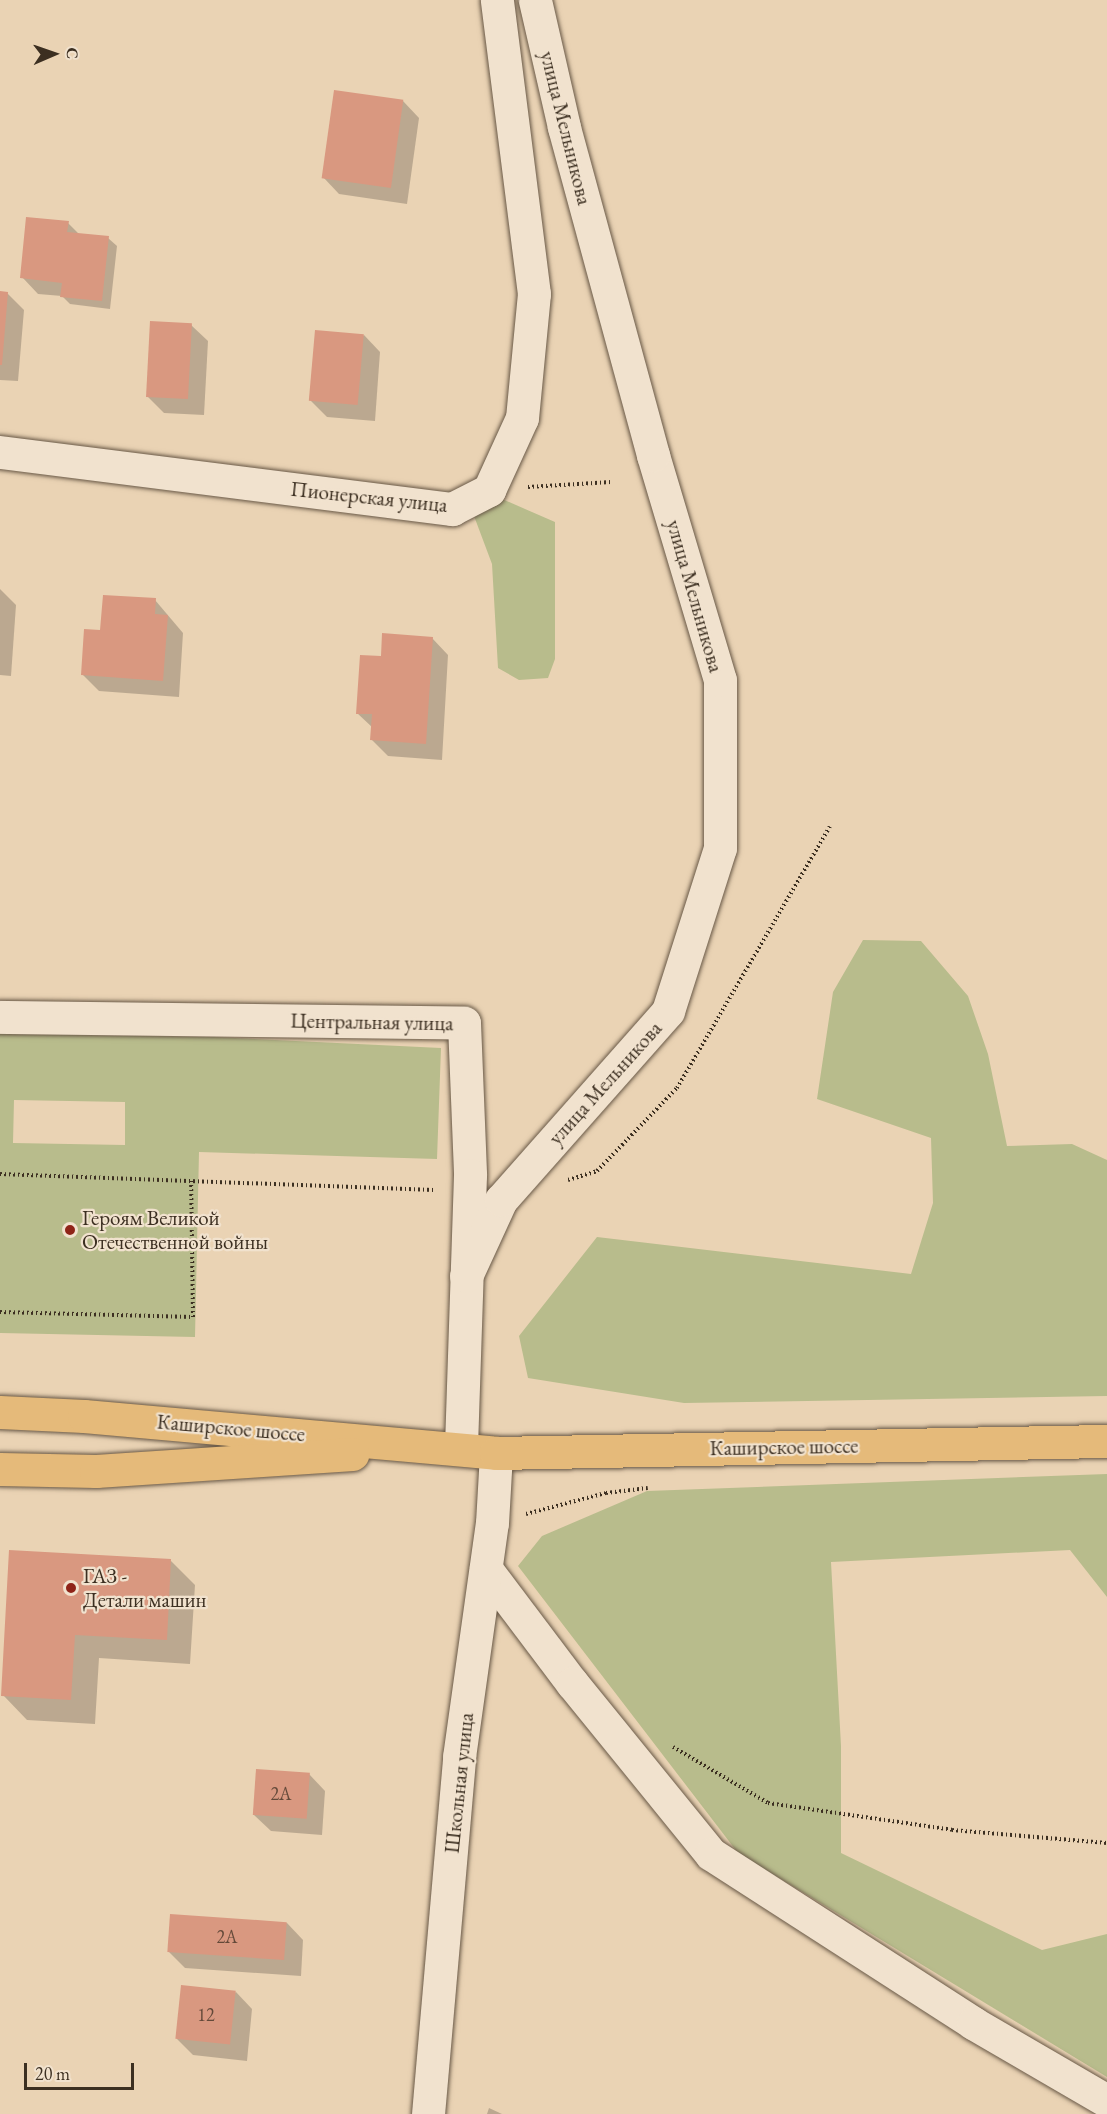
<!DOCTYPE html>
<html>
<head>
<meta charset="utf-8">
<style>
  body { margin:0 }
  #map { position:relative; width:1107px; height:2114px; overflow:hidden; background:#ead3b4; font-family:"EB Garamond",serif }
  div>[style] { position:absolute }
  [style*='--x'] { left:calc(var(--x)*1px); top:calc(var(--y)*1px); width:calc(var(--w)*1px); rotate:calc(var(--a)*1deg) }
  .green>* { inset:0; background:#b8bc8c }
  .shadow>* { inset:0; background:#0003 }
  .building>* { inset:0; background:#d99880; transform-origin:0 0 }
  .path>* { height:4px; margin-top:-2px; transform-origin:0; background:repeating-linear-gradient(90deg,#3c2f21 0 1.5px,transparent 0 4.5px) }
  .roads { filter:drop-shadow(0 0 2px #685846) drop-shadow(0 0 2px #685846) }
  .minor>* { height:33px; margin:-16.5px; padding:0 16.5px; transform-origin:16.5px; border-radius:16.5px; background:#f1e2ce }
  .major>* { height:33px; margin:-16.5px; padding:0 16.5px; transform-origin:16.5px; border-radius:16.5px; background:#e5ba7a }
  .dots>* { width:16px; height:16px; translate:-50% -50%; box-sizing:border-box; border:3px solid #f1e2ce; border-radius:50% }
  span { translate:-50% -50%; white-space:nowrap; text-align:center; line-height:1.15; -webkit-text-stroke:4.5px #f1e2ce; paint-order:stroke }
  .number-label { font-size:18px; color:#634939 }
  .number-label span { -webkit-text-stroke-width:0 }
  .street-label { font-size:21px; color:#3c2f21 }
  .poi-label { font-size:21px; color:#3c2f21 }
  .left { translate:0 -50%; text-align:left }
  .north { position:absolute; left:24px; top:24px; width:60px; height:60px; -webkit-text-stroke:4px #f1e2ce; paint-order:stroke; rotate:88deg; font-size:16px; font-weight:700; line-height:24px; text-align:center; color:#3c2f21 }
  .north::after { content:''; display:block; margin:auto; width:21px; height:27px; background:#3c2f21; clip-path:polygon(50% 0,100% 100%,50% 72%,0 100%) }
  .scale { position:absolute; left:24px; top:2063px; width:110px; height:27px; box-sizing:border-box; border:3px solid #3c2f21; border-top:0; padding-left:8px; font-size:18px; line-height:21px; white-space:nowrap; color:#3c2f21; -webkit-text-stroke:4px #f1e2ce; paint-order:stroke }
</style>
</head>
<body>
<div id="map">
  <div class="green">
    <i style="clip-path:polygon(502px 499px,555px 522px,555px 659px,548px 678px,519px 680px,498px 668px,492px 564px,474px 516px)"></i>
    <i style="clip-path:polygon(863px 940px,921px 941px,968px 996px,988px 1054px,1007px 1146px,1072px 1144px,1107px 1160px,1107px 1396px,684px 1403px,528px 1378px,519px 1336px,597px 1237px,911px 1274px,933px 1203px,931px 1138px,817px 1099px,833px 992px)"></i>
    <i style="clip-path:polygon(evenodd,0 1034px,214px 1037px,441px 1048px,437px 1159px,199px 1152px,195px 1337px,0 1333px,0 1034px,14px 1100px,125px 1102px,125px 1145px,13px 1143px,14px 1100px)"></i>
    <i style="clip-path:polygon(1107px 1474px,1107px 1597px,1070px 1550px,831px 1562px,841px 1746px,841px 1853px,1042px 1950px,1107px 1934px,1107px 2077px,738px 1853px,518px 1566px,542px 1536px,647px 1491px)"></i>
  </div>
  <div class="shadow">
    <i style="clip-path:polygon(403px 101px,419px 118px,407px 204px,339px 194px,323px 177px)"></i>
    <i style="clip-path:polygon(68px 223px,80px 235px,108px 238px,117px 246px,110px 309px,70px 304px,62px 296px,38px 294px,22px 277px)"></i>
    <i style="clip-path:polygon(0 293px,7px 293px,24px 310px,18px 381px,0 380px)"></i>
    <i style="clip-path:polygon(191px 325px,208px 341px,204px 415px,164px 413px,147px 396px)"></i>
    <i style="clip-path:polygon(364px 335px,380px 352px,375px 421px,327px 417px,311px 401px)"></i>
    <i style="clip-path:polygon(0 589px,16px 605px,11px 676px,0 675px)"></i>
    <i style="clip-path:polygon(155px 600px,183px 633px,179px 697px,99px 691px,83px 675px,102px 631px)"></i>
    <i style="clip-path:polygon(432px 638px,448px 655px,442px 760px,388px 756px,372px 740px,373px 728px,357px 713px,382px 658px)"></i>
    <i style="clip-path:polygon(11px 1552px,171px 1561px,195px 1585px,190px 1664px,99px 1658px,95px 1724px,27px 1720px,3px 1695px)"></i>
    <i style="clip-path:polygon(309px 1774px,325px 1791px,322px 1835px,271px 1831px,254px 1815px)"></i>
    <i style="clip-path:polygon(287px 1923px,303px 1940px,301px 1976px,185px 1968px,168px 1951px)"></i>
    <i style="clip-path:polygon(236px 1992px,252px 2009px,247px 2061px,193px 2055px,177px 2039px)"></i>
    <i style="clip-path:polygon(489px 2108px,502px 2114px,487px 2114px)"></i>
  </div>
  <div class="building">
    <i style="left:334px;top:90px;width:70px;height:89px;rotate:8deg"></i>
    <i style="clip-path:polygon(26px 217px,69px 221px,67px 232px,109px 236px,102px 301px,60px 297px,62px 283px,20px 278px)"></i>
    <i style="clip-path:polygon(0 291px,8px 292px,2px 365px,0 365px)"></i>
    <i style="left:150px;top:321px;width:42px;height:76px;rotate:3deg"></i>
    <i style="left:315px;top:330px;width:49px;height:71px;rotate:5deg"></i>
    <i style="clip-path:polygon(103px 595px,156px 598px,155px 614px,168px 615px,163px 681px,81px 675px,84px 629px,100px 630px)"></i>
    <i style="clip-path:polygon(382px 633px,433px 637px,426px 744px,370px 740px,372px 714px,356px 714px,360px 655px,381px 656px)"></i>
    <i style="clip-path:polygon(9px 1550px,171px 1559px,167px 1640px,75px 1635px,71px 1700px,1px 1696px)"></i>
    <i style="left:256px;top:1769px;width:54px;height:46px;rotate:4deg"></i>
    <i style="left:170px;top:1914px;width:117px;height:38px;rotate:4deg"></i>
    <i style="left:181px;top:1985px;width:55px;height:54px;rotate:6deg"></i>
  </div>
  <div class="path">
    <i style="--x:528;--y:487;--w:83;--a:-3.4"></i>
    <i style="--x:0;--y:1174;--w:434;--a:2.1"></i>
    <i style="--x:568;--y:1180;--w:30;--a:-17"></i>
    <i style="--x:597;--y:1171;--w:115;--a:-46.1"></i>
    <i style="--x:677;--y:1088;--w:303;--a:-59.7"></i>
    <i style="--x:0;--y:1312;--w:193;--a:1.5"></i>
    <i style="--x:193;--y:1317;--w:136;--a:-90.8"></i>
    <i style="--x:526;--y:1514;--w:83;--a:-14.7"></i>
    <i style="--x:606;--y:1493;--w:42;--a:-6.8"></i>
    <i style="--x:673;--y:1747;--w:110;--a:30.5"></i>
    <i style="--x:768;--y:1803;--w:186;--a:8.3"></i>
    <i style="--x:952;--y:1830;--w:156;--a:4.8"></i>
  </div>
  <div class="roads">
    <div class="minor">
      <i style="--x:0;--y:452;--w:456;--a:7.2"></i>
      <i style="--x:452;--y:509;--w:42;--a:-27.2"></i>
      <i style="--x:489;--y:490;--w:79;--a:-65.4"></i>
      <i style="--x:522;--y:418;--w:125;--a:-84.5"></i>
      <i style="--x:534;--y:294;--w:296;--a:-97.2"></i>
      <i style="--x:0;--y:1017;--w:464;--a:0.7"></i>
      <i style="--x:464;--y:1023;--w:152;--a:87.7"></i>
      <i style="--x:470;--y:1175;--w:272;--a:91.9"></i>
      <i style="--x:466;--y:1276;--w:84;--a:-65.3"></i>
      <i style="--x:501;--y:1200;--w:252;--a:-48.5"></i>
      <i style="--x:668;--y:1011;--w:171;--a:-72.3"></i>
      <i style="--x:720;--y:848;--w:168;--a:-90"></i>
      <i style="--x:720;--y:680;--w:235;--a:-106.6"></i>
      <i style="--x:653;--y:455;--w:340;--a:-105.2"></i>
      <i style="--x:564;--y:127;--w:130;--a:-102.9"></i>
      <i style="--x:486;--y:1569;--w:143;--a:53"></i>
      <i style="--x:572;--y:1683;--w:220;--a:50.9"></i>
      <i style="--x:711;--y:1854;--w:312;--a:32.8"></i>
      <i style="--x:973;--y:2023;--w:155;--a:30.2"></i>
      <i style="--x:428;--y:2114;--w:358;--a:-85"></i>
      <i style="--x:459;--y:1757;--w:236;--a:-82"></i>
      <i style="--x:492;--y:1523;--w:70;--a:-86.7"></i>
    </div>
    <div class="major">
      <i style="--x:0;--y:1412;--w:84;--a:2.7"></i>
      <i style="--x:84;--y:1416;--w:414;--a:5.1"></i>
      <i style="--x:496;--y:1453;--w:611;--a:-1.13"></i>
      <i style="--x:0;--y:1469;--w:96;--a:1.2"></i>
      <i style="--x:96;--y:1471;--w:257;--a:-3.8"></i>
    </div>
  </div>
  <div class="dots">
    <i style="left:70px;top:1230px;background:#8f2418"></i>
    <i style="left:71px;top:1588px;background:#8f2418"></i>
  </div>
  <div class="number-label">
    <span style="left:281px;top:1794px">2А</span>
    <span style="left:227px;top:1937px">2А</span>
    <span style="left:206px;top:2015px">12</span>
  </div>
  <div class="street-label">
    <span style="left:566px;top:128px;rotate:76deg">улица Мельникова</span>
    <span style="left:369px;top:497px;rotate:6deg">Пионерская улица</span>
    <span style="left:695px;top:596px;rotate:74deg">улица Мельникова</span>
    <span style="left:372px;top:1022px;rotate:1deg">Центральная улица</span>
    <span style="left:605px;top:1083px;rotate:-48deg">улица Мельникова</span>
    <span style="left:231px;top:1428px;rotate:5deg">Каширское шоссе</span>
    <span style="left:784px;top:1447px;rotate:-1deg">Каширское шоссе</span>
    <span style="left:459px;top:1783px;rotate:-84deg">Школьная улица</span>
  </div>
  <div class="poi-label">
    <span class="left" style="left:82px;top:1230px">Героям Великой<br>Отечественной войны</span>
    <span class="left" style="left:83px;top:1588px">ГАЗ -<br>Детали машин</span>
  </div>
  <div class="north">С</div>
  <div class="scale">20 m</div>
</div>
</body>
</html>
